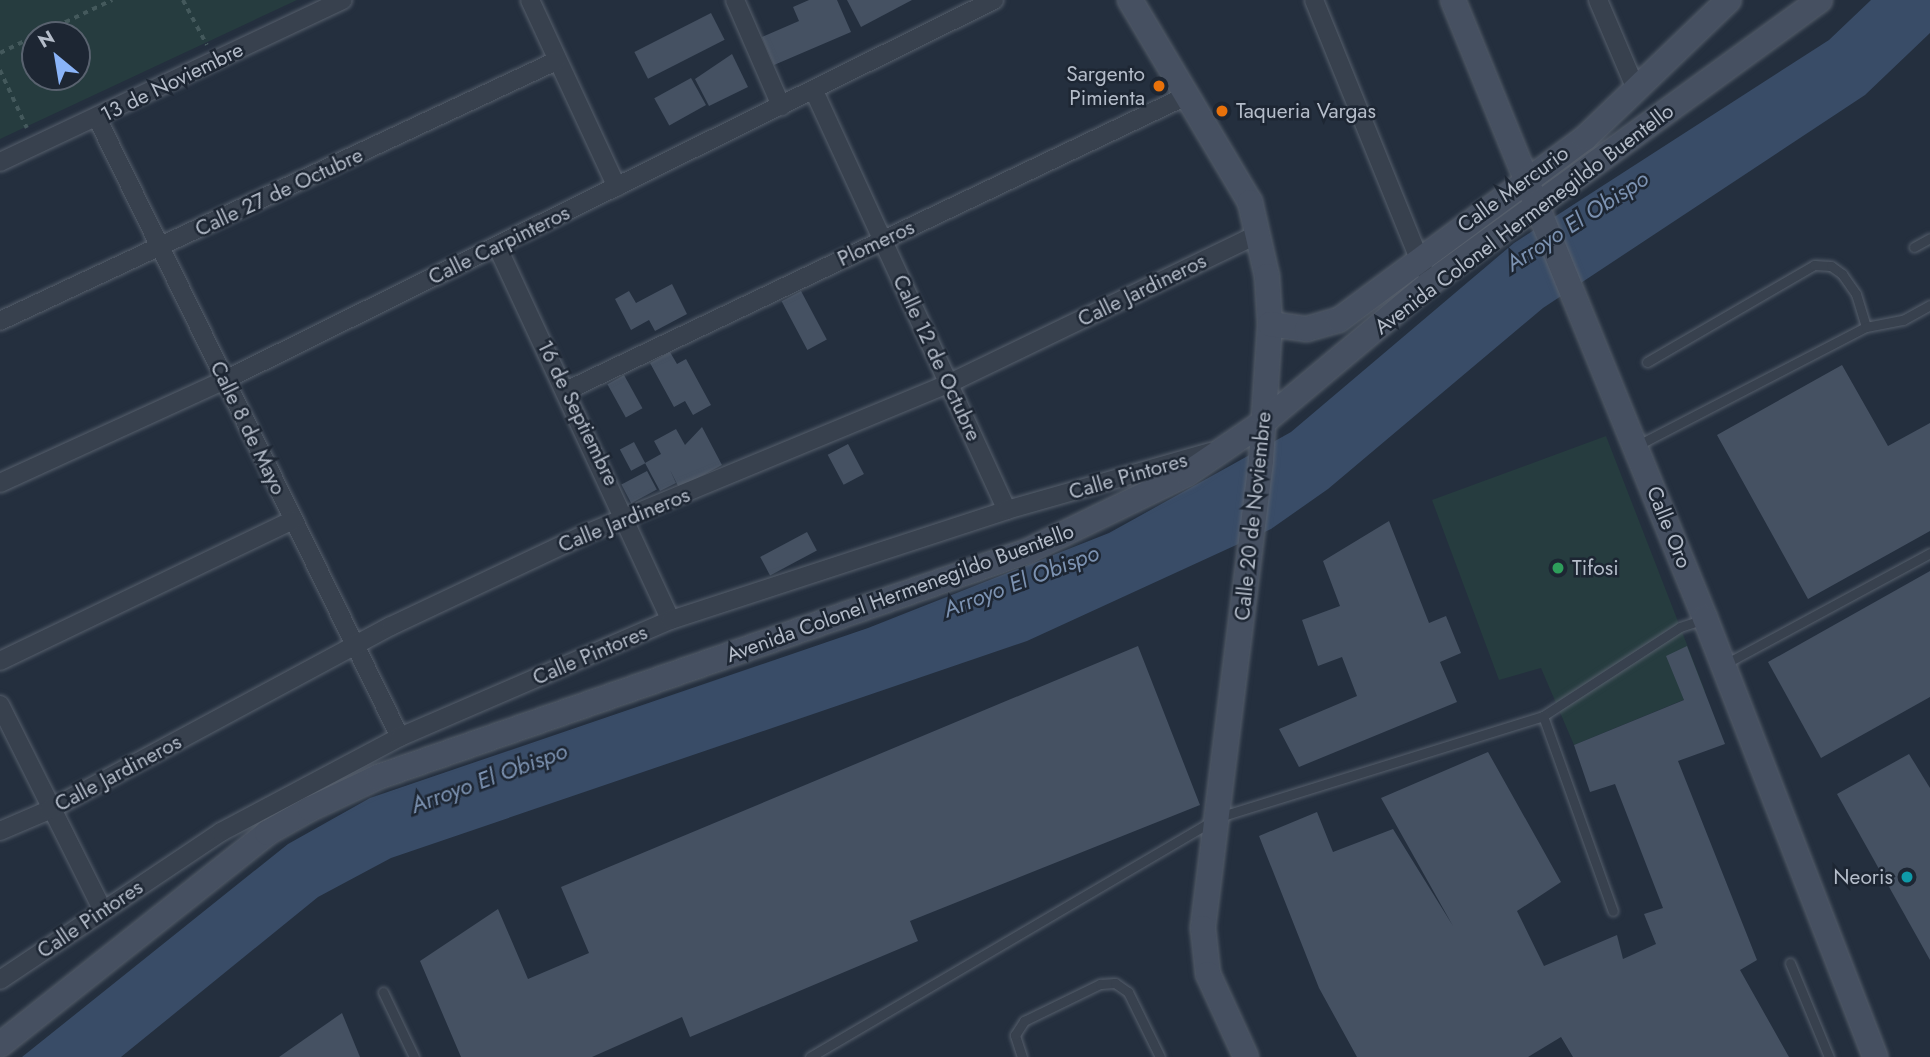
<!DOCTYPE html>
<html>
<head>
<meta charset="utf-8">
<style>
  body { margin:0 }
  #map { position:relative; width:1930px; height:1057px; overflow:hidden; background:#242f3e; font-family:Jost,sans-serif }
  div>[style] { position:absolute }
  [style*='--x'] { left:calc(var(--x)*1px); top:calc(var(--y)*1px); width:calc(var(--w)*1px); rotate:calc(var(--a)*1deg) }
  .green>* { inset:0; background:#263c3f }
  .water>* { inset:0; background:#394c67 }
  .building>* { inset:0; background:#455162; transform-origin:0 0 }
  .path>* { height:3.5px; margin-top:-1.75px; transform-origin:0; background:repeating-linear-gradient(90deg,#44595c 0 5px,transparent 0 10px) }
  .roads { filter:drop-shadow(0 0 2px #565f6c) drop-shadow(0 0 2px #565f6c) }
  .lane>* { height:9px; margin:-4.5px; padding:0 4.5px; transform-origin:4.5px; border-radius:4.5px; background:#38414e }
  .street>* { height:18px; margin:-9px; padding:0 9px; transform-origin:9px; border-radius:9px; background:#38414e }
  .secondary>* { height:24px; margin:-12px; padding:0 12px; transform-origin:12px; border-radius:12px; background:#465061 }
  .dots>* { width:19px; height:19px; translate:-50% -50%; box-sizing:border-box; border:4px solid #1d2633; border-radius:50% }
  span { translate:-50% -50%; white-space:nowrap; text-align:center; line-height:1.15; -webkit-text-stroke:5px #1d2633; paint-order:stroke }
  .poi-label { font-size:21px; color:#b4bcc9 }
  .right { translate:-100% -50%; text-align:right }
  .left { translate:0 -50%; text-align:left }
  .street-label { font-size:21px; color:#b4bcc9 }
  .water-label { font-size:23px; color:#7c92b1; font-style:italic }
  .north { position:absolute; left:21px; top:21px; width:70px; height:70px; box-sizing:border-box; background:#1d2633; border:2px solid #59626f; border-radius:50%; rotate:330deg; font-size:19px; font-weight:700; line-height:28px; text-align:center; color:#b4bcc9 }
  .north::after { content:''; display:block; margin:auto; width:24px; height:32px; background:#8ab4f8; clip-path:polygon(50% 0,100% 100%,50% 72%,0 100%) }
</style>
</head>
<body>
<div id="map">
  <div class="green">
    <i style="clip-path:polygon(evenodd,0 0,297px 0,0 139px,0 0,35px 35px,77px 35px,77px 77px,35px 77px,35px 35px)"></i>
    <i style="clip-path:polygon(1606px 436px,1705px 691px,1574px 745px,1541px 668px,1499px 680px,1432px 500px)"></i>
  </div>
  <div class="water">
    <i style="clip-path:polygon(1871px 0,1930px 0,1930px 33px,1865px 95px,1543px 308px,1328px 489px,1271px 529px,1027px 641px,391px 858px,318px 897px,121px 1057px,22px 1057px,288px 844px,370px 798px,868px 628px,1109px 533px,1291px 432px,1514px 243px,1829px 40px)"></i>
  </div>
  <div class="building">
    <i style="clip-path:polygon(809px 0,837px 0,851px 32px,774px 65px,762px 37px,799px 21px,793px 7px)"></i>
    <i style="clip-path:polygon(847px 0,912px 0,861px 27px)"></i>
    <i style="left:711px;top:13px;width:30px;height:86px;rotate:63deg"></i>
    <i style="clip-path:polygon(732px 54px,748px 87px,709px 106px,695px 79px)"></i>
    <i style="left:691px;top:78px;width:31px;height:42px;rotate:61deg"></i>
    <i style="clip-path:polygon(672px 284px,687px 314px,655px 331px,649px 320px,631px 330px,615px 299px,629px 291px,636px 303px)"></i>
    <i style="left:801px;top:291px;width:55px;height:22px;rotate:62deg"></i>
    <i style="clip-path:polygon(670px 352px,677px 364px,686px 359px,711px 405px,693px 415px,685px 401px,674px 407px,650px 363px)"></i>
    <i style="clip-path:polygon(1842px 365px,1888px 446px,1930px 423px,1930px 531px,1808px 599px,1717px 435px)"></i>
    <i style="left:624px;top:375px;width:38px;height:19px;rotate:61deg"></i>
    <i style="clip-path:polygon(702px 427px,722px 465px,679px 488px,670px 470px,676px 483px,660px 491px,645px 463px,661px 454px,654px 441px,676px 429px,685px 445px)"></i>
    <i style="left:634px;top:442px;width:24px;height:16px;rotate:62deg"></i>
    <i style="left:848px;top:444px;width:34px;height:23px;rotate:62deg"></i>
    <i style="left:647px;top:471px;width:21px;height:29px;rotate:62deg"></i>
    <i style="clip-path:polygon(1389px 521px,1429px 623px,1446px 616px,1461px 653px,1440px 662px,1457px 702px,1299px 767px,1279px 729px,1357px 696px,1342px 657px,1318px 666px,1302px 620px,1340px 606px,1323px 561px)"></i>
    <i style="left:807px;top:532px;width:21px;height:53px;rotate:62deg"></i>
    <i style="clip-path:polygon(1930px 571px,1930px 697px,1821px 758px,1768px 662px)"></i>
    <i style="clip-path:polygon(1138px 646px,1200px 805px,910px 921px,918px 941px,690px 1037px,682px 1017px,592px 1057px,461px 1057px,420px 961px,498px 909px,528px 979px,589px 953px,561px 887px)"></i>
    <i style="clip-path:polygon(1687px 646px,1725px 744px,1678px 761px,1757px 960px,1740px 970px,1789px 1057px,1573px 1057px,1561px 1037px,1528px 1057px,1357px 1057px,1319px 988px,1259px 836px,1317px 812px,1333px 852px,1393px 829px,1453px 926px,1381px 798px,1488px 752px,1561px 882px,1517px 911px,1544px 966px,1617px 935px,1623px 959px,1656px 944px,1644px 914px,1663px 908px,1615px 784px,1590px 792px,1574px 745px,1684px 700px,1666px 656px)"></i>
    <i style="clip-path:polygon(1909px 754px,1930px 788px,1930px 960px,1837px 794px)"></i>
    <i style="clip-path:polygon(342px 1013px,360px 1057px,279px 1057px)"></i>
  </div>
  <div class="path">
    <i style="--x:183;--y:0;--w:51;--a:61.9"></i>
    <i style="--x:38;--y:35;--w:82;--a:-25.3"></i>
    <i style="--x:0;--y:53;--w:39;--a:-26"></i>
    <i style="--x:0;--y:70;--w:64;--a:65"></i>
  </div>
  <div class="roads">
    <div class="lane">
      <i style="--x:1914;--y:247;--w:18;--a:-29"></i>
      <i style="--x:1647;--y:362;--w:193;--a:-30.1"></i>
      <i style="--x:1814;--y:265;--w:17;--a:3"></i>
      <i style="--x:1831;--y:266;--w:14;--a:36"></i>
      <i style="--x:1842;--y:274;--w:24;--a:55"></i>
      <i style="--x:1856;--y:294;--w:34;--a:73"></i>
      <i style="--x:1638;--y:445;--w:257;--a:-27.4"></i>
      <i style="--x:1866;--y:327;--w:38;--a:-11"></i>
      <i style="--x:1903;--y:320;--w:31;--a:-29"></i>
      <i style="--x:1725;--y:664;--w:233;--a:-28.4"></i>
      <i style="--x:1543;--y:716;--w:163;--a:-33"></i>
      <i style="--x:1680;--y:627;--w:25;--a:-18"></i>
      <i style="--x:1790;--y:963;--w:102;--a:67.5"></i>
      <i style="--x:383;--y:992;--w:72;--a:64.5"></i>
      <i style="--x:810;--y:1057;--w:474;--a:-30.4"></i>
      <i style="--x:1219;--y:817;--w:339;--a:-17.3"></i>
      <i style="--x:1543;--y:716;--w:207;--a:70.3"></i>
      <i style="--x:1022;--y:1057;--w:23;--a:-108"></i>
      <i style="--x:1015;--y:1035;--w:17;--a:-57"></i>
      <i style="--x:1024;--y:1021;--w:85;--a:-26"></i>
      <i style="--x:1100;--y:984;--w:15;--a:-4"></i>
      <i style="--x:1115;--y:983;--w:16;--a:35"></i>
      <i style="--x:1128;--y:992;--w:72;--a:63.8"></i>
    </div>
    <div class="street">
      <i style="--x:530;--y:0;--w:206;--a:65.1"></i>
      <i style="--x:735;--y:0;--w:116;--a:66.5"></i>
      <i style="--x:1314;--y:0;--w:290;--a:67.9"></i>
      <i style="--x:1598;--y:0;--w:97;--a:66.9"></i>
      <i style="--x:814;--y:91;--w:461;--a:65.3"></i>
      <i style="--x:97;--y:118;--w:689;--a:63.92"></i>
      <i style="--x:0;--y:162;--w:379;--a:-25.3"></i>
      <i style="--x:497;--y:246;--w:412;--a:65.1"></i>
      <i style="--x:0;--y:321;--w:614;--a:-25.06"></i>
      <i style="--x:568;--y:390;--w:682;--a:-25.44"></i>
      <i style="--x:0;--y:483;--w:247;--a:-24.6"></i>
      <i style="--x:225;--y:380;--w:858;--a:-26.3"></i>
      <i style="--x:0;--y:661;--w:325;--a:-25.7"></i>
      <i style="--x:0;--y:705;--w:228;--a:63.4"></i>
      <i style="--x:0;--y:831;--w:53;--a:-23.2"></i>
      <i style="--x:49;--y:810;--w:388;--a:-28.3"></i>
      <i style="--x:391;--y:626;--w:218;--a:-25.3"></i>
      <i style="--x:588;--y:533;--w:392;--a:-22.5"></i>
      <i style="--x:950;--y:383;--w:344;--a:-25.8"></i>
      <i style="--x:0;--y:980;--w:266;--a:-33.8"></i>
      <i style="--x:221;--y:832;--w:203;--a:-28"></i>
      <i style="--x:400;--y:737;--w:295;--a:-23.4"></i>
      <i style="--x:671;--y:620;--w:354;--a:-18.1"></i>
      <i style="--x:1007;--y:510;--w:212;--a:-15.9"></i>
    </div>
    <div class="secondary">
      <i style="--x:1130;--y:0;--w:235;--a:59.3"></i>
      <i style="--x:1250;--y:202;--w:76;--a:77.1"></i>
      <i style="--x:1267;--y:276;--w:48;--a:86.4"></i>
      <i style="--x:1270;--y:324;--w:137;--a:93.8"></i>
      <i style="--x:1261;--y:461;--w:471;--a:97.1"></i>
      <i style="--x:1203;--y:928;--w:46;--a:83.8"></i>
      <i style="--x:1208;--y:974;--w:91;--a:65.4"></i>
      <i style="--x:1453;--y:0;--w:667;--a:67.82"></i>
      <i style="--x:1705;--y:618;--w:471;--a:68.8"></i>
      <i style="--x:1270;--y:324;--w:37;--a:8"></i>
      <i style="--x:1307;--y:329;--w:33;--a:-16"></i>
      <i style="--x:1339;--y:320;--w:306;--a:-36.5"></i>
      <i style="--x:1585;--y:138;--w:199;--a:-43.8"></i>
      <i style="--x:0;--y:1045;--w:341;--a:-38.4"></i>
      <i style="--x:267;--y:833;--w:49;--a:-29.2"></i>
      <i style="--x:310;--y:809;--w:75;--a:-25.2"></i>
      <i style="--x:378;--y:777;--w:688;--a:-19.17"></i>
      <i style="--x:1028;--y:551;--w:177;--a:-25.8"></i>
      <i style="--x:1187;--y:474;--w:94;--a:-34.2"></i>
      <i style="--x:1265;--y:421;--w:214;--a:-39.9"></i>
      <i style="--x:1429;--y:284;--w:483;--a:-36"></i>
    </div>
  </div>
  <div class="dots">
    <i style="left:1159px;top:86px;background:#e8710a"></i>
    <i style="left:1222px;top:111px;background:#e8710a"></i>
    <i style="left:1558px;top:568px;background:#2e9e5b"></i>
    <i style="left:1907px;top:877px;background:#0f9aa8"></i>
  </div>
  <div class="poi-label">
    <span class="right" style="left:1145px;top:86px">Sargento<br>Pimienta</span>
    <span class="left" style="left:1236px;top:111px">Taqueria Vargas</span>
    <span class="left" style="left:1572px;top:568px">Tifosi</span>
    <span class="right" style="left:1893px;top:877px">Neoris</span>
  </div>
  <div class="street-label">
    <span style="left:172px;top:82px;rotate:-26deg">13 de Noviembre</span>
    <span style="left:1513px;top:189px;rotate:-36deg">Calle Mercurio</span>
    <span style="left:279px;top:192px;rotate:-25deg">Calle 27 de Octubre</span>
    <span style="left:1524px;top:219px;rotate:-37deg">Avenida Colonel Hermenegildo Buentello</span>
    <span style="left:876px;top:243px;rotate:-25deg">Plomeros</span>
    <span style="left:499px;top:245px;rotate:-26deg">Calle Carpinteros</span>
    <span style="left:1142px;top:290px;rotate:-26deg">Calle Jardineros</span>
    <span style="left:937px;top:358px;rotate:65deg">Calle 12 de Octubre</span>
    <span style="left:578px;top:413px;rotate:64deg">16 de Septiembre</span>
    <span style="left:248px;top:428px;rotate:64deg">Calle 8 de Mayo</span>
    <span style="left:1128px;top:476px;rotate:-16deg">Calle Pintores</span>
    <span style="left:1253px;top:516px;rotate:-84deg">Calle 20 de Noviembre</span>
    <span style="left:624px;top:520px;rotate:-22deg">Calle Jardineros</span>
    <span style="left:1669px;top:527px;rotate:68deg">Calle Oro</span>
    <span style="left:900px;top:593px;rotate:-20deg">Avenida Colonel Hermenegildo Buentello</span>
    <span style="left:590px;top:655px;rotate:-23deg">Calle Pintores</span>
    <span style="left:118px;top:773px;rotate:-28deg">Calle Jardineros</span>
    <span style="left:90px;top:919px;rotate:-34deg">Calle Pintores</span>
  </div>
  <div class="water-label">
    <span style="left:1577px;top:221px;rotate:-33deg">Arroyo El Obispo</span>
    <span style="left:1021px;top:581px;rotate:-21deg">Arroyo El Obispo</span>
    <span style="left:489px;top:778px;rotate:-20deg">Arroyo El Obispo</span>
  </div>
  <div class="north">N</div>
</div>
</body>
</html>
